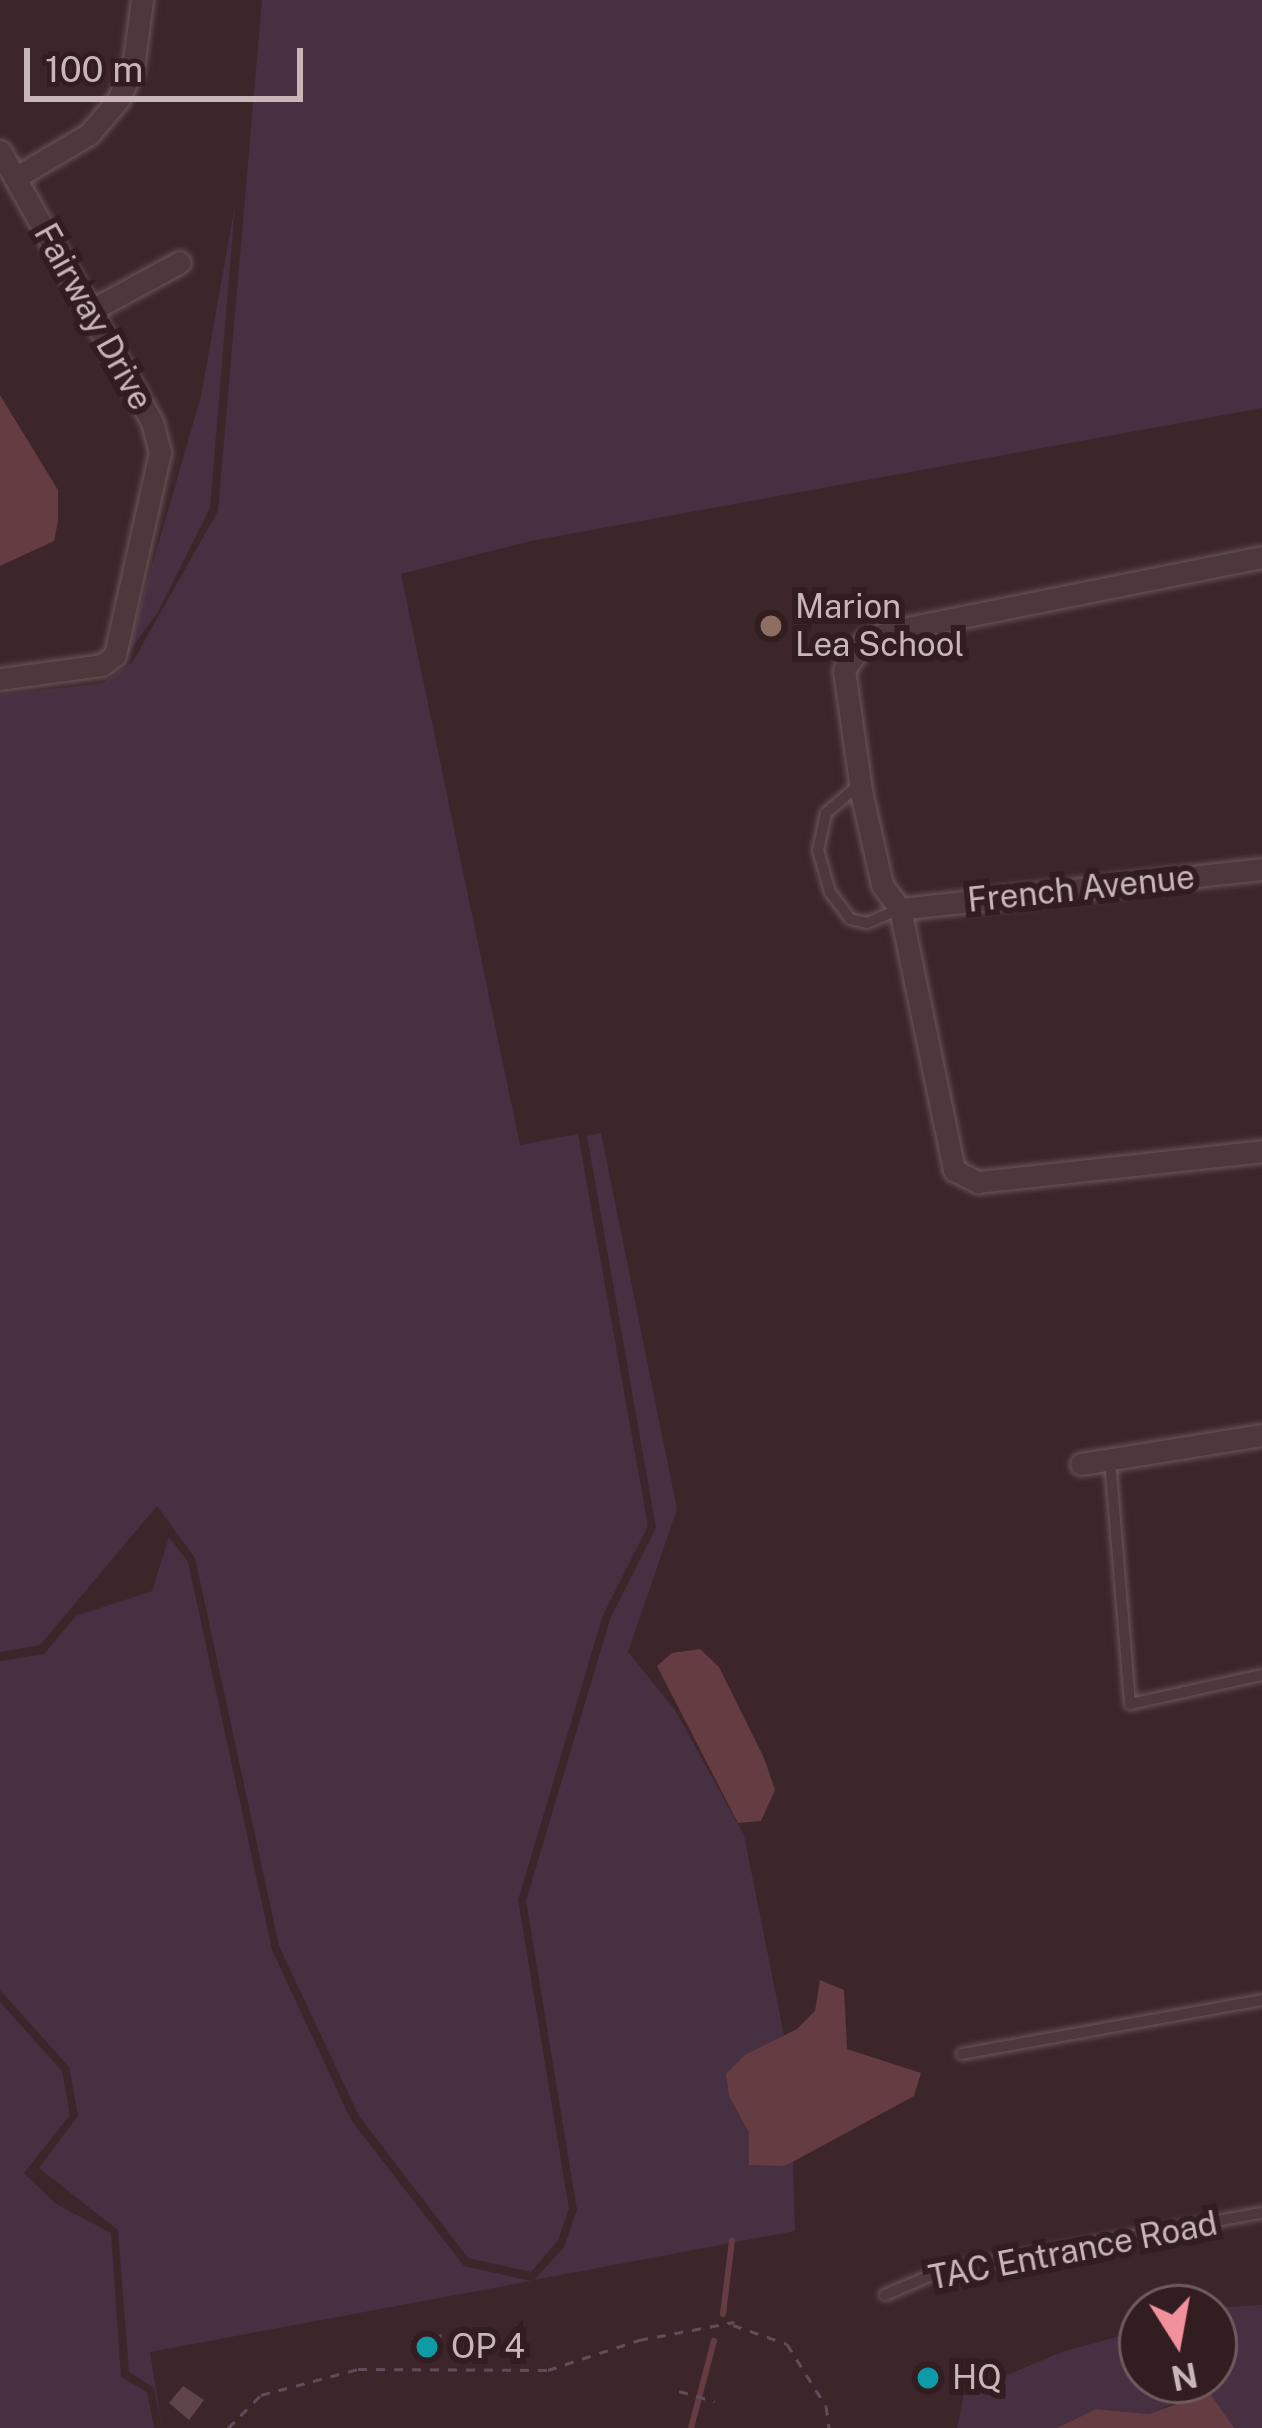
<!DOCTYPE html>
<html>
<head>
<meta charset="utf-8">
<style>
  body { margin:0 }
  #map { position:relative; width:1262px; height:2428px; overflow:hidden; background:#3d262a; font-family:"Public Sans",sans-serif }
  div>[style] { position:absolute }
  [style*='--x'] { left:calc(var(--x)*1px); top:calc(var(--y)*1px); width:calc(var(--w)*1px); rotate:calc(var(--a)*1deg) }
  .green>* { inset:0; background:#463042 }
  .water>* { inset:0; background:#653c42 }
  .stream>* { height:6px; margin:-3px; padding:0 3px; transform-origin:3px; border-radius:3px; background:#653c42 }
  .building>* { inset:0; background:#5f4549 }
  .path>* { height:3px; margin-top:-1.5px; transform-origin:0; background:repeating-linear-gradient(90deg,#614d5a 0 9px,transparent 0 18px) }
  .roads { filter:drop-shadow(0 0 3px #6b575a) drop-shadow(0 0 3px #6b575a) }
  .service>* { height:10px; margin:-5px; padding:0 5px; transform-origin:5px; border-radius:5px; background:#4d393c }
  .minor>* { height:21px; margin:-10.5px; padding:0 10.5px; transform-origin:10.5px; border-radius:10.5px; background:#4d393c }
  .dots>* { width:33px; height:33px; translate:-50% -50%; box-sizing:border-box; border:6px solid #321e21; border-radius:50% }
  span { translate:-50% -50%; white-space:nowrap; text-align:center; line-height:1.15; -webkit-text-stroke:12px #321e21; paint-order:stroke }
  .street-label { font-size:33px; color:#c8b6b8 }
  .poi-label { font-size:33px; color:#c8b6b8 }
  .left { translate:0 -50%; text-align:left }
  .north { position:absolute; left:1118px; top:2284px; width:120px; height:120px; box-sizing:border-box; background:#321e21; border:3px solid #6e5b5d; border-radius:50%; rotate:169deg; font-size:33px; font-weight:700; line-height:48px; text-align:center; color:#c8b6b8 }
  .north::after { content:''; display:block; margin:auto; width:42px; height:54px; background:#f2909c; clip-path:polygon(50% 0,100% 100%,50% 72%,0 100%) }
  .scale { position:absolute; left:24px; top:48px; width:279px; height:54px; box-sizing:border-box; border:6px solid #c8b6b8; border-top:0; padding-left:15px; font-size:36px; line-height:42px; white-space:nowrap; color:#c8b6b8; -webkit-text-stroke:9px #321e21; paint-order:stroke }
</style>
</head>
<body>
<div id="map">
  <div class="green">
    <i style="clip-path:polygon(262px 0,1262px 0,1262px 408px,531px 541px,401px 574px,520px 1145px,578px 1134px,648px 1526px,603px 1615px,518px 1900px,569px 2209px,558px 2240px,531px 2272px,468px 2258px,359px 2116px,279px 1946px,195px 1558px,157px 1506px,40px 1645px,0 1652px,0 695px,103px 683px,132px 663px,218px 511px)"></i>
    <i style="clip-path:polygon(235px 205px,210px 508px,158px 612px,126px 656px,201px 396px)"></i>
    <i style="clip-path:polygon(601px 1133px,677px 1509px,628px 1652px,675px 1710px,744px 1835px,784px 2035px,727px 2073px,729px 2096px,749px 2133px,785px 2166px,793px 2161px,795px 2231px,534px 2280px,564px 2247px,577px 2210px,526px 1901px,610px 1619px,656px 1528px,587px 1136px)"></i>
    <i style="clip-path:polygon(169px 1537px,188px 1562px,272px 1950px,351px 2120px,464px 2266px,531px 2281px,150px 2352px,162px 2428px,154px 2388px,129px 2372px,118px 2230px,39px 2168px,78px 2116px,69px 2067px,0 1990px,0 1661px,44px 1654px,76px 1616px,152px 1591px)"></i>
    <i style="clip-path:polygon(0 2002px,62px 2071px,70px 2115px,24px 2173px,56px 2204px,111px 2233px,121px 2377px,147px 2392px,154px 2428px,0 2428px)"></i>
    <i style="clip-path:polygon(1262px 2305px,1262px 2428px,1234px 2428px,1189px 2397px,1149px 2414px,1096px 2409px,1057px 2428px,957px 2428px,964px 2393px,1062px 2352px,1142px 2330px,1142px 2380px,1214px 2380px,1211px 2308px)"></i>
  </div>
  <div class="water">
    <i style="clip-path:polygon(0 395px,58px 490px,58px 521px,54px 541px,0 566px)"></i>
    <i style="clip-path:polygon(700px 1649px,719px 1667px,764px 1758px,775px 1790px,761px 1821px,738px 1823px,657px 1666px,672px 1653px)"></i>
    <i style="clip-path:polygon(820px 1980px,844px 1990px,847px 2049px,921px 2073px,914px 2096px,785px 2166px,749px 2165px,749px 2133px,729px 2096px,726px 2074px,745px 2055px,797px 2029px,815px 2011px)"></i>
    <i style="clip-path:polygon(1209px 2392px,1234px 2428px,1057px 2428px,1096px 2409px,1149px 2414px)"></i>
  </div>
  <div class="stream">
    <i style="--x:723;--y:2314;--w:74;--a:-83"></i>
    <i style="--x:691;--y:2428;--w:90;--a:-75.2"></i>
  </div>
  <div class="building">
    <i style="clip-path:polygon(442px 2334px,440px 2356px,414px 2357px,412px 2338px)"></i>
    <i style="clip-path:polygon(183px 2386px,204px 2400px,189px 2420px,169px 2403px)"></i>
  </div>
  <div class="path">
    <i style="--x:733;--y:2325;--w:57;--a:19.4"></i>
    <i style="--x:787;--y:2344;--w:73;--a:57.8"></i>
    <i style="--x:679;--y:2391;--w:37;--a:16"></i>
    <i style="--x:826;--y:2406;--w:22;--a:82"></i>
    <i style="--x:228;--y:2428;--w:47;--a:-45"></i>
    <i style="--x:261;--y:2395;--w:100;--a:-15"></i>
    <i style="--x:358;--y:2369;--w:190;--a:0.3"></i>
    <i style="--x:548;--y:2370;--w:96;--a:-18.2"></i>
    <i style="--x:639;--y:2340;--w:97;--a:-10.7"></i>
  </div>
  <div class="roads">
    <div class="service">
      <i style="--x:860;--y:784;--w:45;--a:139.5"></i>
      <i style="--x:826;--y:813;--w:38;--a:102"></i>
      <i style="--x:818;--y:850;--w:44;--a:74.1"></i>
      <i style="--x:830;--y:892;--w:34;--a:53"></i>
      <i style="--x:850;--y:919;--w:17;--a:13"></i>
      <i style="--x:867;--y:923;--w:36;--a:-23"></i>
      <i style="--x:1110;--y:1460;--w:245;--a:85.3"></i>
      <i style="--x:1130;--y:1704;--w:135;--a:-12.4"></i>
      <i style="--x:962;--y:2054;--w:305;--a:-10.2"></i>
      <i style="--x:885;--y:2295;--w:59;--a:-23.1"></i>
      <i style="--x:939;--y:2272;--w:328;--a:-10.4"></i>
    </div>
    <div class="minor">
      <i style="--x:0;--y:151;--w:311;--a:60.7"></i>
      <i style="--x:152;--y:422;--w:31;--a:75"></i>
      <i style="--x:160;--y:452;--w:208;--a:102.5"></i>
      <i style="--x:115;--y:655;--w:16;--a:142"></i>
      <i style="--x:102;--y:665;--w:103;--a:172.2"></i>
      <i style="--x:15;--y:178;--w:86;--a:-30.7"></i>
      <i style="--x:89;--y:134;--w:45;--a:-49.5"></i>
      <i style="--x:118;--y:100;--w:35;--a:-65"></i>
      <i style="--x:133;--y:68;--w:69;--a:-82.5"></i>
      <i style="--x:90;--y:311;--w:102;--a:-28.6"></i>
      <i style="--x:1262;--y:557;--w:371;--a:168.7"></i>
      <i style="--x:898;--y:630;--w:34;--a:163"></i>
      <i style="--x:865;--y:640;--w:37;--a:125"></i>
      <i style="--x:844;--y:670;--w:127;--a:81.9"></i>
      <i style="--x:862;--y:796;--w:91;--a:77.3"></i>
      <i style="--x:882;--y:885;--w:30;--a:53"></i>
      <i style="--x:900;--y:909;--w:267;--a:78.3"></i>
      <i style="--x:954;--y:1170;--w:27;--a:27"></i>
      <i style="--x:978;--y:1182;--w:286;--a:-6.2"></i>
      <i style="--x:900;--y:909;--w:364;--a:-6.3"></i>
      <i style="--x:1081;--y:1464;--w:183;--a:-9.1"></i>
    </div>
  </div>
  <div class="dots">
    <i style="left:771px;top:626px;background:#8d6e63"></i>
    <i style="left:427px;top:2347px;background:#0f9aa8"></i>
    <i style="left:928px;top:2378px;background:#0f9aa8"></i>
  </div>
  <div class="street-label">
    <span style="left:93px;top:317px;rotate:61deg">Fairway Drive</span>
    <span style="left:1081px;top:889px;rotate:-6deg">French Avenue</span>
    <span style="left:1073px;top:2251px;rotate:-11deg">TAC Entrance Road</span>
  </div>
  <div class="poi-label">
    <span class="left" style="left:795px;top:626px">Marion<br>Lea School</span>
    <span class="left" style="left:451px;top:2347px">OP 4</span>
    <span class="left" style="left:952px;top:2378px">HQ</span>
  </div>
  <div class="north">N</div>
  <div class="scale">100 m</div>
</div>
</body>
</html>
